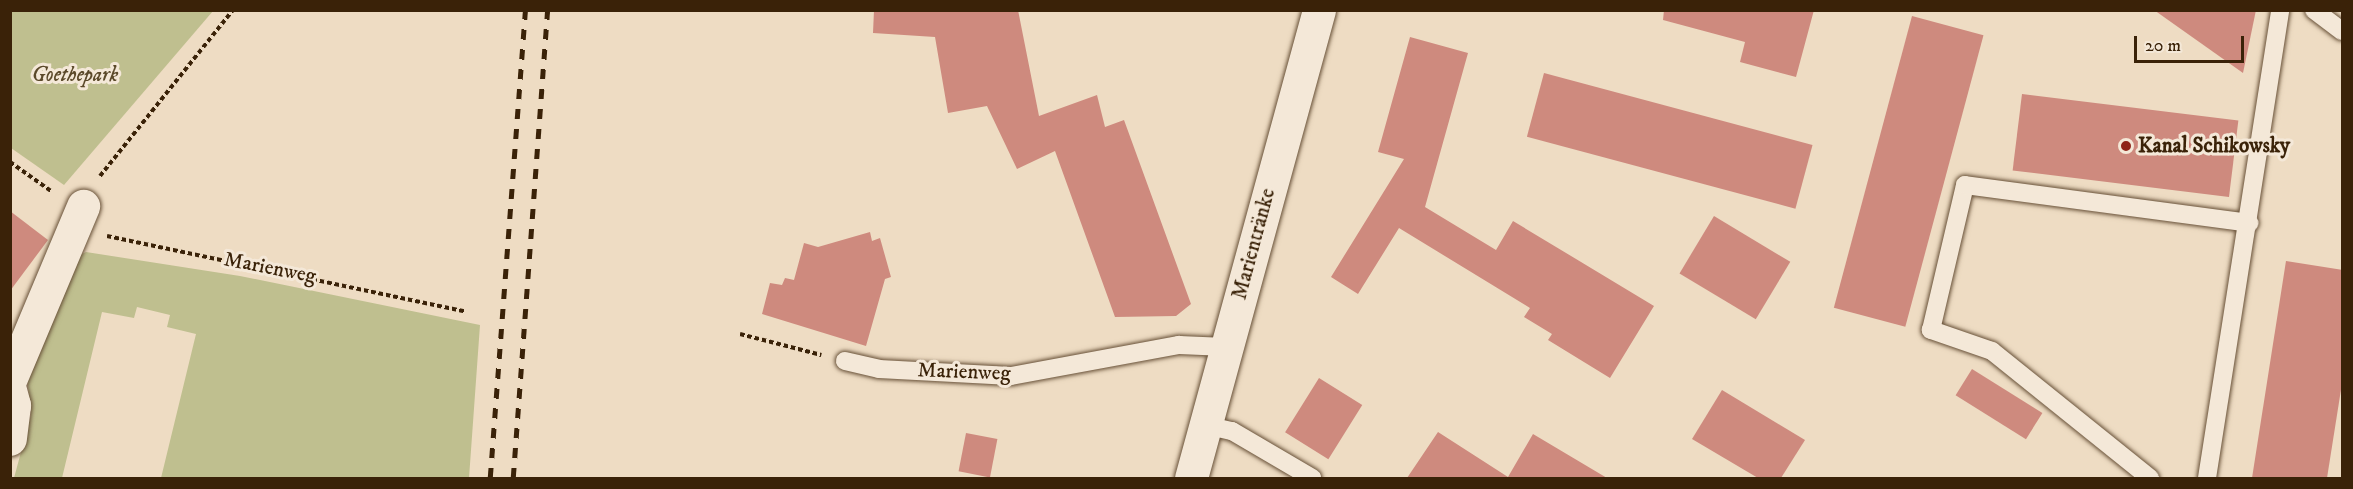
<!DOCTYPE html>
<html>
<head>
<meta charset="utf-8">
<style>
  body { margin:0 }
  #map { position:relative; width:2353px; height:489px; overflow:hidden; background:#eedcc3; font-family:"IM FELL DW Pica",serif }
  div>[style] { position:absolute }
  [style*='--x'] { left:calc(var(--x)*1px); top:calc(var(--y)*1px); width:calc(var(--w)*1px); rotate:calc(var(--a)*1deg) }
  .green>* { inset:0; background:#bfbf8f }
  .building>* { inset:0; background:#ce8a7e; transform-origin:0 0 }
  .path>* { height:4px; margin-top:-2px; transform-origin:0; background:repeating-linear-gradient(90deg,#3a2208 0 4.5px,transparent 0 7.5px) }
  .roads { filter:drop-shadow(0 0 2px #675037) drop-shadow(0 0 2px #675037) }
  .lane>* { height:18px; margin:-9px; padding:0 9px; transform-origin:9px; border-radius:9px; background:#f4e8d8 }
  .street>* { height:33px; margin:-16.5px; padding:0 16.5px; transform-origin:16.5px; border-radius:16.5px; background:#f4e8d8 }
  .rail>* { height:4.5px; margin-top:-2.25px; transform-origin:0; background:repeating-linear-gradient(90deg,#3a2208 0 10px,transparent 0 20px) }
  .dots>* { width:16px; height:16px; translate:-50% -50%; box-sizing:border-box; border:3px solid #f4e8d8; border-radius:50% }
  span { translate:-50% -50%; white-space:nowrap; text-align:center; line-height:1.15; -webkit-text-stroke:6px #f4e8d8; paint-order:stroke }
  .park-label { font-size:21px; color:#5b492a; font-style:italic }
  .poi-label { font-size:21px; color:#3a2208; font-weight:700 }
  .left { translate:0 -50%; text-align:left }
  .street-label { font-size:21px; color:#3a2208 }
  .frame { position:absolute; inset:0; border:12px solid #3a2208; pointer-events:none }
  .scale { position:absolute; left:2134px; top:36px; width:110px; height:27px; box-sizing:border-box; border:3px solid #3a2208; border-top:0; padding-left:8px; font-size:18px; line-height:21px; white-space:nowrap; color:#3a2208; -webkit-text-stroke:4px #f4e8d8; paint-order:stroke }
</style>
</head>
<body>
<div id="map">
  <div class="green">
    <i style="clip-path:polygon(11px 10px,213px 10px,213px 11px,64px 185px,11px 148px)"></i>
    <i style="clip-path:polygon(86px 252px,240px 276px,480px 325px,469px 478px,161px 478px,196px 334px,167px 327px,170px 315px,137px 307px,134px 318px,102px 312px,62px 478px,14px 478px,31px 415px,27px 375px,78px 256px)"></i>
  </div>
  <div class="building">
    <i style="clip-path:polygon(874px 10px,1018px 10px,1039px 116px,1097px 95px,1105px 127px,1124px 120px,1191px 304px,1176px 316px,1115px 317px,1055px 151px,1017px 169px,987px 106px,948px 113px,935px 37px,873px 33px)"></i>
    <i style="clip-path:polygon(1664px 10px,1814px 10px,1796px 77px,1740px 62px,1745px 42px,1663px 20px)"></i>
    <i style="clip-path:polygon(2154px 10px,2256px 10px,2243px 73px)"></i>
    <i style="left:1912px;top:16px;width:74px;height:302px;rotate:15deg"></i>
    <i style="clip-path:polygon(1410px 37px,1468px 53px,1425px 207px,1496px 250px,1513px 221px,1654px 306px,1610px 378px,1548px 340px,1552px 334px,1524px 317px,1530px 308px,1399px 228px,1358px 294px,1331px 277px,1404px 159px,1378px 152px)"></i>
    <i style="left:1544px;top:73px;width:278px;height:66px;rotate:15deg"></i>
    <i style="left:2022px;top:94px;width:218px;height:77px;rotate:7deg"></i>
    <i style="clip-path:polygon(10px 211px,48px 240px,10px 291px)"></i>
    <i style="left:1714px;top:216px;width:89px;height:67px;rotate:31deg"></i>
    <i style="clip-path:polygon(870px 232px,872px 241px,880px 238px,891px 277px,885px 279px,866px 346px,762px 314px,770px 283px,782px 285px,785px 278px,794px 280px,804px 243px,818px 247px)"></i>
    <i style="clip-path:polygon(2286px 261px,2343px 270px,2343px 377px,2327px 478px,2252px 478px)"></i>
    <i style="left:1972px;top:369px;width:83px;height:31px;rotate:32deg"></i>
    <i style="left:1319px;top:378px;width:51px;height:64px;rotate:32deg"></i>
    <i style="clip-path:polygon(1722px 390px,1805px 440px,1781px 478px,1758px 478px,1692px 439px)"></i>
    <i style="clip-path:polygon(1438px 432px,1508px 477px,1533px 434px,1607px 478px,1407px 478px)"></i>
    <i style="left:966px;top:433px;width:32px;height:39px;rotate:11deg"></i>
  </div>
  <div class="path">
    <i style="--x:10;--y:162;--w:50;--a:35.3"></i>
    <i style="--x:100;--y:176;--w:213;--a:-51.3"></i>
    <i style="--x:107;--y:236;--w:365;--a:11.9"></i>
    <i style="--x:740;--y:334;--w:84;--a:14.5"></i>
  </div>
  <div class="roads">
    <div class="lane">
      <i style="--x:2314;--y:10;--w:35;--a:37"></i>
      <i style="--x:845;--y:361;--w:35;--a:13"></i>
      <i style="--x:879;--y:369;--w:132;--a:3"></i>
      <i style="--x:1011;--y:376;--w:171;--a:-10.5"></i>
      <i style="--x:1179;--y:345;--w:47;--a:2.4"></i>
      <i style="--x:1205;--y:425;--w:28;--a:13"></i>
      <i style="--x:1232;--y:431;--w:93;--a:30.4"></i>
      <i style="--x:2150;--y:478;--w:203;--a:-141.2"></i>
      <i style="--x:1992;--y:351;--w:65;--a:-161"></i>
      <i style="--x:1931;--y:330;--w:149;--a:-76.8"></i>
      <i style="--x:1965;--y:185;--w:287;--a:7.6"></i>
      <i style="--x:2207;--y:478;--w:474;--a:-81.1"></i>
    </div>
    <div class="street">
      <i style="--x:10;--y:380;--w:189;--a:-67.2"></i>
      <i style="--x:10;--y:390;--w:16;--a:75"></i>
      <i style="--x:14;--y:405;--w:34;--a:97"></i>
      <i style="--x:1191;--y:478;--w:485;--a:-74.7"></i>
    </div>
  </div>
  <div class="rail">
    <i style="--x:490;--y:478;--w:469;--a:-85.7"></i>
    <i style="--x:513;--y:478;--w:469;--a:-85.8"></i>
  </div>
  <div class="dots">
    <i style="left:2126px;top:146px;background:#8f2418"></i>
  </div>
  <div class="park-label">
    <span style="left:75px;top:75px">Goethepark</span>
  </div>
  <div class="poi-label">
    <span class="left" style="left:2138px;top:146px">Kanal Schikowsky</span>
  </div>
  <div class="street-label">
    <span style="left:1254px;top:244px;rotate:-75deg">Marientränke</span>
    <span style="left:270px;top:268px;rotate:11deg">Marienweg</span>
    <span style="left:964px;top:372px;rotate:2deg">Marienweg</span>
  </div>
  <div class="frame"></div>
  <div class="scale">20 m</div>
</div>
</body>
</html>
